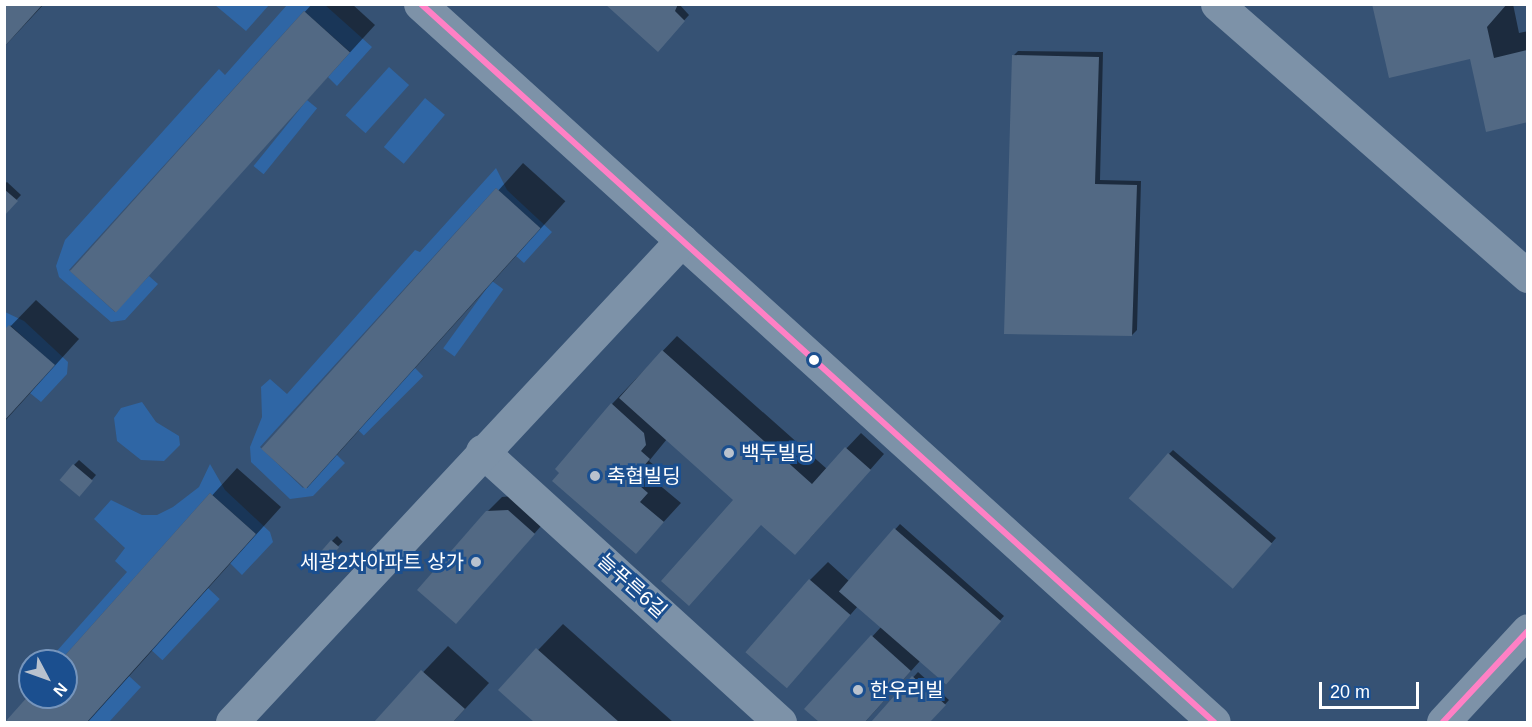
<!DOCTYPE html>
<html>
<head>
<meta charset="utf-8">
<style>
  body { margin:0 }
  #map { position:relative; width:1532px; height:727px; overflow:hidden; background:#365274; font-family:Arial,"Noto Sans KR",sans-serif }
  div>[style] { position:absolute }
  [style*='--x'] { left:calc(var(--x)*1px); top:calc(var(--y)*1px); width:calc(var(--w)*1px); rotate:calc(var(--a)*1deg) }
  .green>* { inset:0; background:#2f66a5; transform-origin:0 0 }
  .shadow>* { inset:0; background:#0007; transform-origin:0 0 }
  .building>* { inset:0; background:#526984; transform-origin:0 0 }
  .minor>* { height:33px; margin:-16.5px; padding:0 16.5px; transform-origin:16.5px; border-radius:16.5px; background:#7d92a8 }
  .bus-1>* { height:6px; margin:-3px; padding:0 3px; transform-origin:3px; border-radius:3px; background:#ff80c5 }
  .dots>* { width:16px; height:16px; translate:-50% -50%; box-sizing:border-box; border:3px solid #1b4f8f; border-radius:50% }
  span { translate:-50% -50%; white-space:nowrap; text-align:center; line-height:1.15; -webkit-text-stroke:6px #1b4f8f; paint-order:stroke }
  .poi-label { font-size:20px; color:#fff }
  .left { translate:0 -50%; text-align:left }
  .right { translate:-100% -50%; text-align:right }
  .street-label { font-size:20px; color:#fff }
  .frame { position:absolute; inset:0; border:6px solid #fff; pointer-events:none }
  .north { position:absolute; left:18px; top:649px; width:60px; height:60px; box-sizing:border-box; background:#1b4f8f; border:2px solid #7695bc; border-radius:50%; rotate:131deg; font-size:16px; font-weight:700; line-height:24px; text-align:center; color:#fff }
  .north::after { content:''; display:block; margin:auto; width:21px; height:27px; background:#b9c2ce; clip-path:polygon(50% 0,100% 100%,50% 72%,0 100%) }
  .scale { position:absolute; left:1319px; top:682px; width:100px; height:27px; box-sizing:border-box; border:3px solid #fff; border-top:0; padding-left:8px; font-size:18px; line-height:21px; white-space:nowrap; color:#fff; -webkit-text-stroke:4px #1b4f8f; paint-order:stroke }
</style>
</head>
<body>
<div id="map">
  <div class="green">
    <i style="clip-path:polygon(215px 5px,269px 5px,246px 31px)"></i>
    <i style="clip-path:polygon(287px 5px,325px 5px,372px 47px,337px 86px,328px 77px,350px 52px,304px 11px,69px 270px,115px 312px,149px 276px,158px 284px,125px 320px,111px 322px,59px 277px,56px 266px,65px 240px,219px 69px,225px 75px)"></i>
    <i style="left:389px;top:67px;width:27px;height:65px;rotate:42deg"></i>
    <i style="left:425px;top:98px;width:26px;height:64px;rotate:40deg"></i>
    <i style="left:307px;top:100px;width:13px;height:85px;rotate:39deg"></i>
    <i style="clip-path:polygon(496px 168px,507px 190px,552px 232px,524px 263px,516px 256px,540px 228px,496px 188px,260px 447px,303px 488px,335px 453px,345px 463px,313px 496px,290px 499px,251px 462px,250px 447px,262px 417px,261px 387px,270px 379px,287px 394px,415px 250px,420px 252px)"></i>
    <i style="left:492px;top:281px;width:14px;height:83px;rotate:36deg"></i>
    <i style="clip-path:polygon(5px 312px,24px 321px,68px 362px,67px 374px,41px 402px,30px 393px,54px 365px,10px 325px,5px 330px)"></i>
    <i style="left:414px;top:367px;width:13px;height:84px;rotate:45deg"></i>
    <i style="clip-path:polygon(142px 402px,156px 422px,179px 436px,180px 445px,164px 461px,141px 460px,117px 441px,114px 418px,121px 408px)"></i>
    <i style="clip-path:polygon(210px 464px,225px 490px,270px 532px,273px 542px,242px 575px,230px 563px,256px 534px,210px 493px,60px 661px,48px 661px,127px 572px,115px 561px,125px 548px,94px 519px,111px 500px,142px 515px,157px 515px,173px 507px,199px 487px)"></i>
    <i style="left:208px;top:588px;width:16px;height:84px;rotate:43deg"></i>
    <i style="clip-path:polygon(129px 676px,141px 687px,109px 722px,87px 722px)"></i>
  </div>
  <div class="shadow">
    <i style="clip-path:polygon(4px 4px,44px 4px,4px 47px)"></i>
    <i style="clip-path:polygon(312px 4px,352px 4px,375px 25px,115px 310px,71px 270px)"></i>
    <i style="clip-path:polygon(608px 4px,679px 4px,689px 15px,662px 45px)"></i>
    <i style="clip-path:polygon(1373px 4px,1513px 4px,1519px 33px,1528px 31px,1528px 120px,1471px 57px)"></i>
    <i style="clip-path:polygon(1018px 51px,1103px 52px,1100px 180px,1141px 181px,1137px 330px,1132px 335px,1013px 56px)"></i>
    <i style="left:523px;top:163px;width:57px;height:386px;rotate:42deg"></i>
    <i style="clip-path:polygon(7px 182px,21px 195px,4px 213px,4px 184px)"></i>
    <i style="clip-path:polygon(36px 300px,79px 339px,4px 422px,4px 333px)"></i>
    <i style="clip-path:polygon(677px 336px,827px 469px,861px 433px,884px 454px,810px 538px,667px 439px,649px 461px,665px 474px,657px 483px,681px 503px,636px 552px,612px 404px)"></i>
    <i style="clip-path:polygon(1173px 450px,1276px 538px,1239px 581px,1169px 454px)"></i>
    <i style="clip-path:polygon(79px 460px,96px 475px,84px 489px,74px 465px)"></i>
    <i style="clip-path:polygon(237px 468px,281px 507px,88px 722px,7px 722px,30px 697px,66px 697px,66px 661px,62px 661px)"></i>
    <i style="clip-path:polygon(523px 495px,548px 518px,470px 607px,487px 512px,502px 497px)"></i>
    <i style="clip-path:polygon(900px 524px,1004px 616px,949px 678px,920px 661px,865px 722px,821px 722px,806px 709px,881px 627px,858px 606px,804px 668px,810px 580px,828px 562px,849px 581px)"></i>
    <i style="left:337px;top:536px;width:8px;height:30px;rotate:45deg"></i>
    <i style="clip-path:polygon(563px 624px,673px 722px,536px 722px,500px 690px)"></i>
    <i style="clip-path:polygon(448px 646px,489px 683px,453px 722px,376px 722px)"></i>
    <i style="clip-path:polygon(918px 672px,949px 700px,929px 722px,873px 722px)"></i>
  </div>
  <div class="building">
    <i style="clip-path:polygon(4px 4px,43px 4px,4px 47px)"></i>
    <i style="clip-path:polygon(605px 4px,678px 4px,675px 11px,685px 21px,658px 52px)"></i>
    <i style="clip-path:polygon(1372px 4px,1507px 4px,1487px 27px,1494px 58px,1527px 50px,1528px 122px,1486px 132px,1470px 59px,1389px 78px)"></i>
    <i style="left:304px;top:11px;width:62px;height:350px;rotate:42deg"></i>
    <i style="clip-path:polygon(1012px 55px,1099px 57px,1095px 184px,1137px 185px,1132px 336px,1004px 334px)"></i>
    <i style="left:496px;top:188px;width:60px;height:351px;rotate:42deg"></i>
    <i style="clip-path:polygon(4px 189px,18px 201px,4px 216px)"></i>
    <i style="clip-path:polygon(9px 325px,55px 365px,4px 421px,4px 330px)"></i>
    <i style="clip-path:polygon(662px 350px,812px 484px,845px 447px,871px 470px,795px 555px,761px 525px,689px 606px,661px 581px,733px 500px,619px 398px)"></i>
    <i style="clip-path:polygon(611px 403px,644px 433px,646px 445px,641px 451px,650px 459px,632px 479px,648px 493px,640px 502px,664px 522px,636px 554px,552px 481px,559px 473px,555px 469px)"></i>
    <i style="left:1168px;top:453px;width:138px;height:60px;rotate:41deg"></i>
    <i style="left:73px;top:464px;width:26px;height:21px;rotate:40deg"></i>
    <i style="clip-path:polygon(210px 493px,256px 534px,87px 722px,5px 722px,30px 694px,66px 697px,66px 661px,60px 661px)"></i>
    <i style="clip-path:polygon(508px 510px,535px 534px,456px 624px,417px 590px,486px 511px)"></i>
    <i style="left:894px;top:528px;width:142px;height:84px;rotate:41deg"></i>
    <i style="left:331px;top:540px;width:11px;height:24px;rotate:41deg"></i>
    <i style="left:809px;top:579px;width:55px;height:97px;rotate:41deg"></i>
    <i style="clip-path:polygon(871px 635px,911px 671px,865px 722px,819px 722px,804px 709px)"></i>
    <i style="clip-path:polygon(536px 648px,619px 722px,534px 722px,498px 690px)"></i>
    <i style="clip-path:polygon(421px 670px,465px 709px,453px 722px,374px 722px)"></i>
    <i style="clip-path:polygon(912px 676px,946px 705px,930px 722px,871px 722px)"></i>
  </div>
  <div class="minor">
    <i style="--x:420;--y:4;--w:1070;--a:42.12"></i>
    <i style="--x:1217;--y:4;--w:413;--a:41.2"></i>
    <i style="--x:482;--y:451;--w:403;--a:42.3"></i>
    <i style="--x:232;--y:722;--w:659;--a:-46.97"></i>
    <i style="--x:1443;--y:722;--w:125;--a:-47.3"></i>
  </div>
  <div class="bus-1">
    <i style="--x:421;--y:4;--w:1070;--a:42.16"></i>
    <i style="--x:1443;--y:722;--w:125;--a:-47"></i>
  </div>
  <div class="dots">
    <i style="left:814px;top:360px;background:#fff"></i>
    <i style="left:729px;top:453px;background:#b9c2ce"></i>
    <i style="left:595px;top:476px;background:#b9c2ce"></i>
    <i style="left:476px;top:562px;background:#b9c2ce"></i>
    <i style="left:858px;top:690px;background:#b9c2ce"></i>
  </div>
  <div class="poi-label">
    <span class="left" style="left:741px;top:453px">백두빌딩</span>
    <span class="left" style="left:607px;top:476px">축협빌딩</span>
    <span class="right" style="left:464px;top:562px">세광2차아파트 상가</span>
    <span class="left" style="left:870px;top:690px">한우리빌</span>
  </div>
  <div class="street-label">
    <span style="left:632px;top:586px;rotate:42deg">늘푸른6길</span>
  </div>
  <div class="frame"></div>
  <div class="north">N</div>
  <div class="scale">20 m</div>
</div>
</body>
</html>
